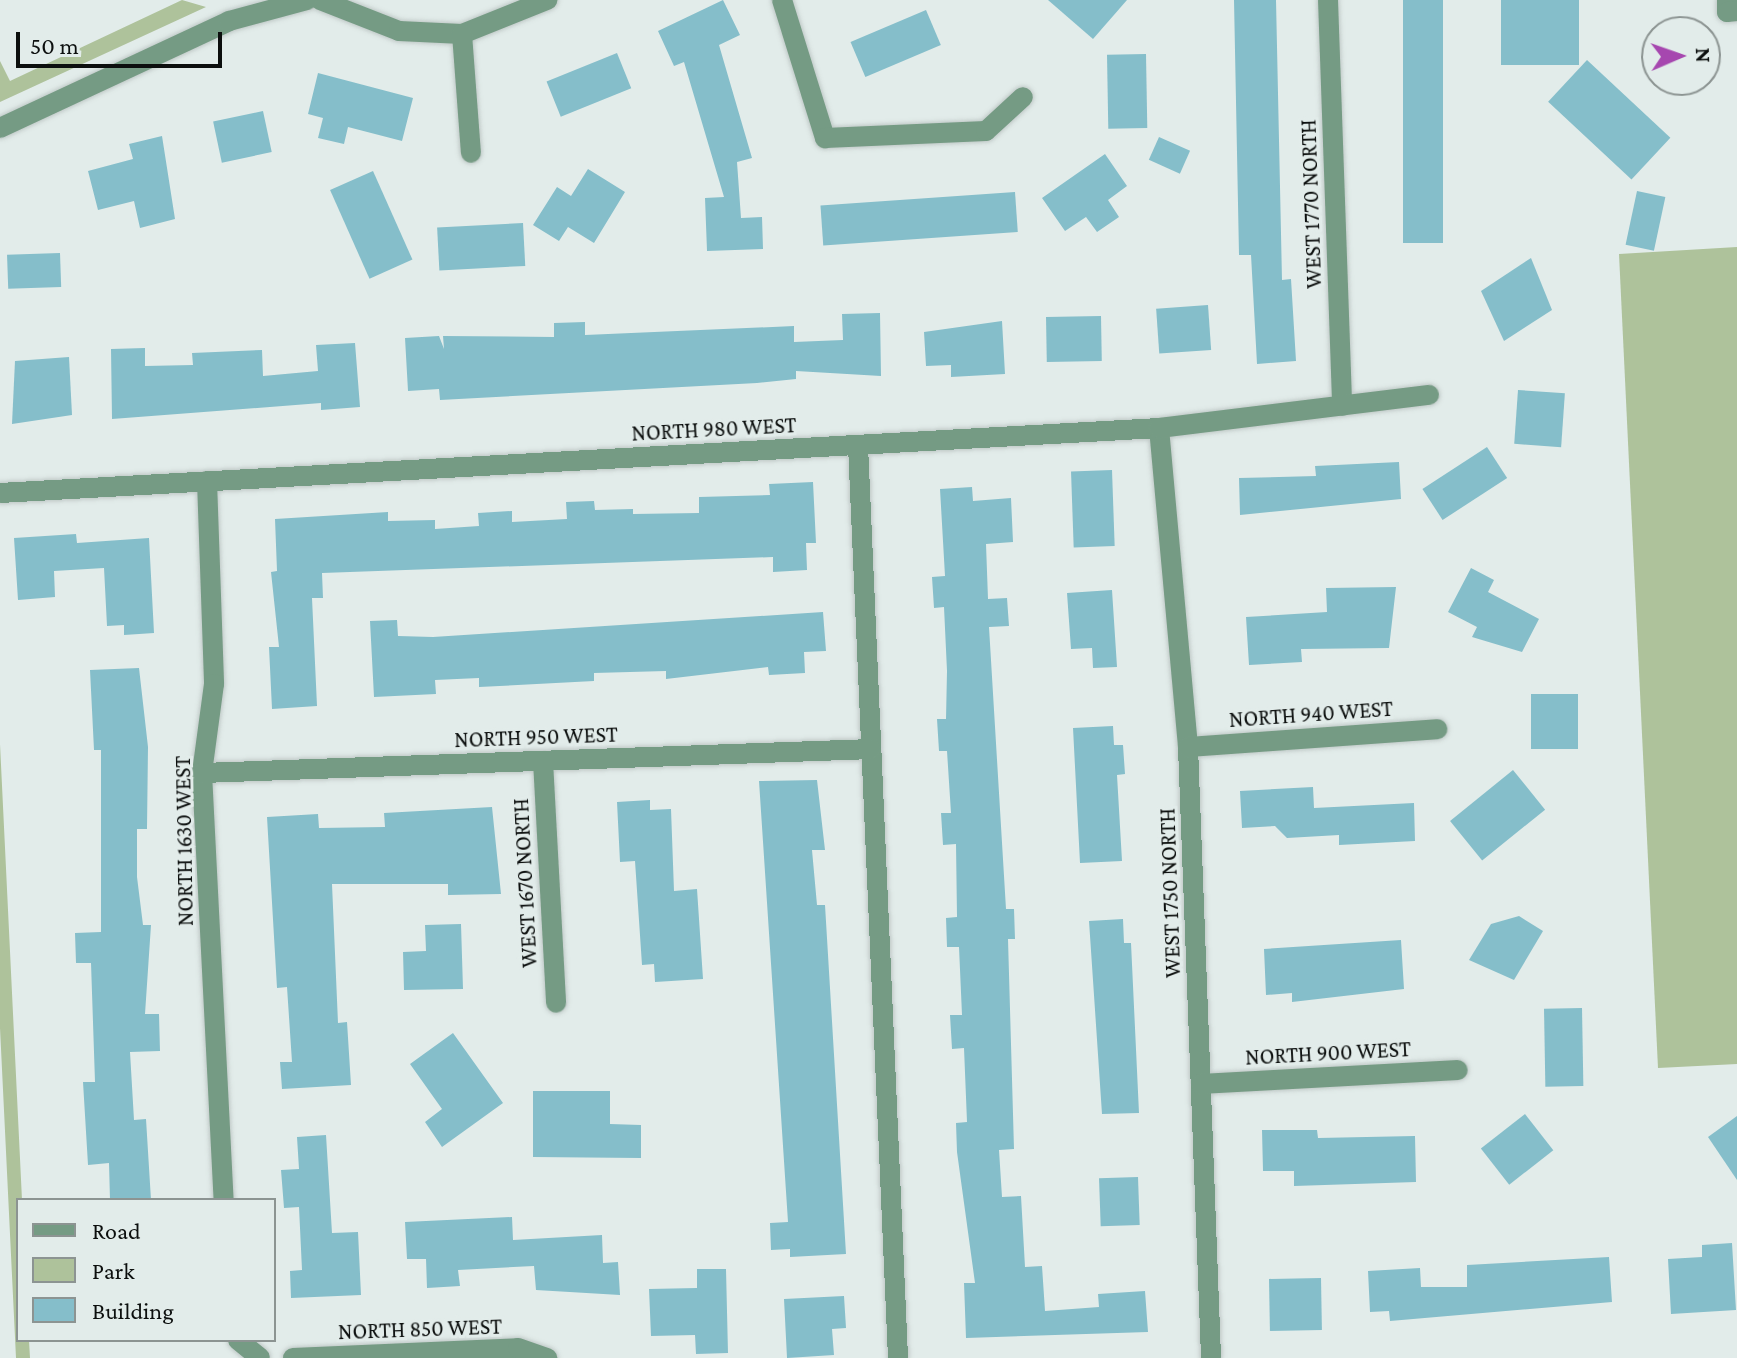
<!DOCTYPE html>
<html>
<head>
<meta charset="utf-8">
<style>
  body { margin:0 }
  #map { position:relative; width:1737px; height:1358px; overflow:hidden; background:#e2ecea; font-family:"Crimson Pro",serif }
  div>[style] { position:absolute }
  [style*='--x'] { left:calc(var(--x)*1px); top:calc(var(--y)*1px); width:calc(var(--w)*1px); rotate:calc(var(--a)*1deg) }
  .green>* { inset:0; background:#aec29b }
  .building>* { inset:0; background:#85beca; transform-origin:0 0 }
  .roads { filter:drop-shadow(0 0 2px #c0c9c7) drop-shadow(0 0 2px #c0c9c7) }
  .minor>* { height:20px; margin:-10px; padding:0 10px; transform-origin:10px; border-radius:10px; background:#759b84 }
  span { translate:-50% -50%; white-space:nowrap; text-align:center; line-height:1.15; -webkit-text-stroke:6px #e2ecea; paint-order:stroke }
  .street-label { font-size:22px; color:#0c0f0e }
  .legend { position:absolute; left:16px; top:1198px; width:260px; height:144px; box-sizing:border-box; background:#e2ecea; border:2px solid #8c9492; margin:0; padding:10px 14px; list-style:none; font-size:24px; color:#0c0f0e }
  .legend li { display:flex; align-items:center; gap:16px; height:40px }
  .legend b { width:40px; border:2px solid #8c9492 }
  .north { position:absolute; left:1641px; top:16px; width:80px; height:80px; box-sizing:border-box; background:#e2ecea; border:2px solid #8c9492; border-radius:50%; rotate:88deg; font-size:22px; font-weight:700; line-height:32px; text-align:center; color:#0c0f0e }
  .north::after { content:''; display:block; margin:auto; width:28px; height:36px; background:#a647af; clip-path:polygon(50% 0,100% 100%,50% 72%,0 100%) }
  .scale { position:absolute; left:16px; top:32px; width:206px; height:36px; box-sizing:border-box; border:4px solid #0c0f0e; border-top:0; padding-left:10px; font-size:24px; line-height:28px; white-space:nowrap; color:#0c0f0e; -webkit-text-stroke:6px #e2ecea; paint-order:stroke }
</style>
</head>
<body>
<div id="map">
  <div class="green">
    <i style="clip-path:polygon(182px 0,206px 7px,0 102px,0 61px,10px 81px)"></i>
    <i style="clip-path:polygon(1737px 247px,1737px 1064px,1658px 1068px,1619px 254px)"></i>
    <i style="clip-path:polygon(0 744px,22px 1200px,18px 1340px,29px 1340px,30px 1358px,16px 1358px,0 1028px)"></i>
  </div>
  <div class="building">
    <i style="clip-path:polygon(723px 0,740px 35px,719px 45px,752px 158px,737px 162px,741px 218px,762px 217px,763px 249px,707px 251px,705px 198px,724px 197px,684px 62px,674px 66px,658px 31px)"></i>
    <i style="clip-path:polygon(1048px 0,1127px 0,1093px 39px)"></i>
    <i style="clip-path:polygon(1234px 0,1276px 0,1282px 280px,1291px 279px,1296px 361px,1257px 364px,1251px 255px,1239px 255px)"></i>
    <i style="left:1403px;top:0;width:40px;height:243px"></i>
    <i style="left:1501px;top:0;width:78px;height:65px"></i>
    <i style="left:926px;top:10px;width:38px;height:82px;rotate:67deg"></i>
    <i style="left:617px;top:53px;width:38px;height:76px;rotate:68deg"></i>
    <i style="left:1146px;top:54px;width:74px;height:39px;rotate:89deg"></i>
    <i style="left:1587px;top:60px;width:114px;height:57px;rotate:43deg"></i>
    <i style="clip-path:polygon(318px 73px,413px 98px,402px 141px,348px 127px,344px 144px,318px 138px,323px 118px,308px 114px)"></i>
    <i style="left:263px;top:111px;width:42px;height:51px;rotate:78deg"></i>
    <i style="clip-path:polygon(162px 136px,175px 219px,140px 228px,134px 201px,98px 210px,88px 171px,133px 159px,129px 144px)"></i>
    <i style="left:1159px;top:137px;width:34px;height:25px;rotate:24deg"></i>
    <i style="clip-path:polygon(1105px 154px,1127px 186px,1108px 200px,1119px 217px,1097px 232px,1086px 217px,1065px 231px,1042px 198px)"></i>
    <i style="clip-path:polygon(588px 169px,625px 192px,594px 243px,568px 227px,559px 241px,533px 225px,557px 187px,571px 196px)"></i>
    <i style="left:373px;top:171px;width:97px;height:47px;rotate:66deg"></i>
    <i style="left:1637px;top:191px;width:29px;height:55px;rotate:12deg"></i>
    <i style="left:1015px;top:192px;width:40px;height:195px;rotate:86deg"></i>
    <i style="left:523px;top:223px;width:43px;height:86px;rotate:87deg"></i>
    <i style="left:60px;top:253px;width:34px;height:53px;rotate:88deg"></i>
    <i style="clip-path:polygon(1531px 258px,1552px 310px,1504px 341px,1481px 291px)"></i>
    <i style="left:1208px;top:305px;width:45px;height:52px;rotate:86deg"></i>
    <i style="clip-path:polygon(880px 313px,881px 376px,796px 371px,796px 379px,757px 383px,440px 400px,439px 389px,408px 391px,405px 338px,439px 336px,444px 349px,443px 336px,554px 337px,554px 323px,585px 322px,585px 335px,794px 326px,794px 342px,843px 340px,842px 314px)"></i>
    <i style="left:1101px;top:316px;width:45px;height:55px;rotate:89deg"></i>
    <i style="clip-path:polygon(1002px 321px,1005px 374px,951px 377px,951px 365px,926px 366px,924px 332px)"></i>
    <i style="clip-path:polygon(355px 343px,360px 407px,321px 410px,321px 403px,112px 419px,111px 349px,145px 348px,145px 366px,193px 365px,192px 353px,262px 350px,263px 376px,318px 371px,316px 345px)"></i>
    <i style="clip-path:polygon(69px 357px,72px 415px,12px 424px,15px 361px)"></i>
    <i style="left:1518px;top:390px;width:47px;height:54px;rotate:4deg"></i>
    <i style="left:1487px;top:447px;width:37px;height:77px;rotate:57deg"></i>
    <i style="clip-path:polygon(1399px 462px,1401px 499px,1240px 515px,1239px 478px,1316px 476px,1315px 466px)"></i>
    <i style="left:1112px;top:470px;width:76px;height:41px;rotate:88deg"></i>
    <i style="clip-path:polygon(813px 482px,816px 543px,806px 543px,807px 570px,773px 572px,773px 557px,322px 573px,323px 598px,312px 598px,317px 706px,272px 709px,269px 647px,279px 647px,271px 572px,277px 571px,275px 519px,388px 512px,388px 521px,435px 520px,435px 529px,479px 526px,478px 513px,512px 511px,512px 522px,567px 519px,566px 502px,594px 501px,595px 510px,633px 509px,633px 514px,699px 513px,699px 497px,770px 495px,769px 484px)"></i>
    <i style="clip-path:polygon(972px 487px,973px 501px,1011px 498px,1013px 542px,986px 544px,988px 599px,1007px 598px,1009px 626px,989px 627px,1006px 909px,1014px 909px,1015px 939px,1008px 939px,1014px 1149px,999px 1150px,1002px 1197px,1021px 1196px,1025px 1267px,1042px 1266px,1045px 1311px,1099px 1307px,1098px 1294px,1145px 1291px,1148px 1332px,966px 1338px,964px 1283px,975px 1283px,957px 1152px,956px 1123px,967px 1122px,964px 1048px,952px 1049px,950px 1015px,962px 1015px,959px 947px,947px 947px,946px 918px,957px 917px,956px 844px,943px 845px,941px 813px,951px 813px,947px 751px,939px 751px,937px 719px,946px 719px,947px 671px,944px 607px,934px 608px,932px 577px,945px 576px,940px 489px)"></i>
    <i style="clip-path:polygon(76px 534px,77px 543px,149px 538px,154px 633px,124px 635px,124px 625px,107px 626px,104px 568px,54px 571px,55px 597px,18px 600px,14px 538px)"></i>
    <i style="clip-path:polygon(1471px 568px,1494px 580px,1488px 592px,1539px 619px,1522px 652px,1472px 637px,1477px 627px,1448px 612px)"></i>
    <i style="clip-path:polygon(1396px 587px,1389px 648px,1301px 649px,1302px 662px,1249px 665px,1246px 617px,1327px 612px,1326px 588px)"></i>
    <i style="clip-path:polygon(1112px 590px,1117px 667px,1093px 668px,1092px 648px,1071px 649px,1067px 593px)"></i>
    <i style="clip-path:polygon(823px 612px,826px 651px,804px 652px,805px 673px,769px 675px,768px 667px,666px 679px,666px 671px,594px 673px,594px 681px,479px 687px,479px 678px,435px 680px,436px 694px,374px 697px,370px 621px,397px 620px,398px 636px,433px 637px)"></i>
    <i style="clip-path:polygon(139px 668px,148px 747px,147px 829px,137px 829px,137px 877px,143px 925px,151px 925px,145px 1014px,159px 1014px,160px 1051px,130px 1052px,134px 1120px,146px 1119px,151px 1200px,110px 1200px,109px 1163px,88px 1165px,83px 1082px,95px 1082px,91px 963px,76px 963px,75px 933px,101px 932px,101px 750px,94px 750px,90px 670px)"></i>
    <i style="left:1531px;top:694px;width:47px;height:55px"></i>
    <i style="clip-path:polygon(1113px 726px,1114px 745px,1123px 745px,1125px 774px,1117px 775px,1122px 861px,1080px 863px,1073px 728px)"></i>
    <i style="left:1513px;top:770px;width:51px;height:81px;rotate:51deg"></i>
    <i style="clip-path:polygon(817px 780px,825px 850px,812px 850px,817px 905px,825px 905px,846px 1254px,790px 1257px,790px 1249px,771px 1250px,770px 1223px,788px 1222px,759px 781px)"></i>
    <i style="clip-path:polygon(1313px 787px,1314px 808px,1414px 803px,1415px 841px,1339px 845px,1339px 835px,1287px 838px,1275px 826px,1242px 828px,1240px 791px)"></i>
    <i style="clip-path:polygon(650px 800px,650px 810px,671px 809px,674px 891px,697px 889px,703px 979px,655px 982px,654px 964px,642px 965px,635px 861px,620px 862px,617px 802px)"></i>
    <i style="clip-path:polygon(492px 807px,501px 894px,448px 895px,448px 884px,332px 884px,338px 1023px,347px 1022px,351px 1085px,282px 1089px,280px 1062px,292px 1062px,287px 987px,277px 988px,267px 817px,318px 814px,319px 828px,385px 827px,384px 813px)"></i>
    <i style="clip-path:polygon(1519px 916px,1543px 931px,1514px 980px,1469px 960px,1491px 924px)"></i>
    <i style="clip-path:polygon(1123px 919px,1124px 943px,1131px 943px,1139px 1113px,1102px 1114px,1089px 921px)"></i>
    <i style="clip-path:polygon(461px 924px,463px 989px,404px 990px,403px 952px,426px 951px,425px 925px)"></i>
    <i style="clip-path:polygon(1401px 940px,1404px 989px,1292px 1002px,1292px 993px,1266px 995px,1264px 949px)"></i>
    <i style="left:1582px;top:1008px;width:78px;height:38px;rotate:89deg"></i>
    <i style="clip-path:polygon(453px 1033px,503px 1103px,442px 1147px,425px 1122px,442px 1109px,410px 1064px)"></i>
    <i style="clip-path:polygon(533px 1091px,610px 1091px,610px 1124px,641px 1125px,641px 1158px,533px 1157px)"></i>
    <i style="left:1525px;top:1114px;width:46px;height:56px;rotate:52deg"></i>
    <i style="clip-path:polygon(1737px 1116px,1737px 1180px,1708px 1137px)"></i>
    <i style="clip-path:polygon(1262px 1130px,1317px 1130px,1318px 1138px,1415px 1136px,1416px 1182px,1294px 1186px,1294px 1171px,1263px 1171px)"></i>
    <i style="clip-path:polygon(326px 1135px,332px 1233px,358px 1232px,361px 1295px,291px 1298px,290px 1271px,302px 1270px,299px 1207px,284px 1208px,281px 1170px,299px 1169px,297px 1137px)"></i>
    <i style="left:1138px;top:1177px;width:48px;height:39px;rotate:88deg"></i>
    <i style="clip-path:polygon(512px 1217px,513px 1240px,602px 1235px,603px 1263px,618px 1262px,620px 1295px,536px 1290px,534px 1266px,458px 1270px,460px 1286px,427px 1288px,426px 1259px,407px 1259px,405px 1222px)"></i>
    <i style="clip-path:polygon(1732px 1243px,1736px 1310px,1671px 1314px,1668px 1259px,1702px 1257px,1702px 1245px)"></i>
    <i style="clip-path:polygon(1609px 1257px,1612px 1302px,1390px 1321px,1389px 1311px,1370px 1312px,1368px 1271px,1420px 1268px,1421px 1287px,1467px 1287px,1467px 1265px)"></i>
    <i style="clip-path:polygon(697px 1269px,726px 1269px,728px 1353px,696px 1354px,695px 1335px,651px 1336px,649px 1289px,697px 1288px)"></i>
    <i style="left:1321px;top:1278px;width:52px;height:52px;rotate:89deg"></i>
    <i style="clip-path:polygon(844px 1296px,846px 1328px,832px 1329px,834px 1355px,787px 1358px,784px 1299px)"></i>
  </div>
  <div class="roads">
    <div class="minor">
      <i style="--x:320;--y:0;--w:85;--a:21.4"></i>
      <i style="--x:399;--y:31;--w:63;--a:2.7"></i>
      <i style="--x:462;--y:34;--w:92;--a:-21.8"></i>
      <i style="--x:782;--y:0;--w:145;--a:72.7"></i>
      <i style="--x:825;--y:138;--w:161;--a:-2.5"></i>
      <i style="--x:986;--y:131;--w:50;--a:-42.6"></i>
      <i style="--x:1328;--y:0;--w:406;--a:88"></i>
      <i style="--x:1727;--y:0;--w:12;--a:90"></i>
      <i style="--x:1727;--y:12;--w:10;--a:-6"></i>
      <i style="--x:462;--y:34;--w:119;--a:85.7"></i>
      <i style="--x:0;--y:128;--w:253;--a:-25"></i>
      <i style="--x:229;--y:21;--w:81;--a:-15.1"></i>
      <i style="--x:1159;--y:428;--w:320;--a:84.8"></i>
      <i style="--x:1188;--y:747;--w:611;--a:87.84"></i>
      <i style="--x:858;--y:445;--w:914;--a:87.49"></i>
      <i style="--x:207;--y:481;--w:203;--a:88"></i>
      <i style="--x:214;--y:684;--w:90;--a:97.7"></i>
      <i style="--x:202;--y:773;--w:428;--a:87.1"></i>
      <i style="--x:0;--y:493;--w:1161;--a:-3.21"></i>
      <i style="--x:1159;--y:428;--w:272;--a:-7"></i>
      <i style="--x:1188;--y:747;--w:250;--a:-4.1"></i>
      <i style="--x:543;--y:761;--w:242;--a:86.9"></i>
      <i style="--x:202;--y:773;--w:669;--a:-2.05"></i>
      <i style="--x:1201;--y:1084;--w:257;--a:-3.1"></i>
      <i style="--x:238;--y:1340;--w:28;--a:39"></i>
      <i style="--x:293;--y:1358;--w:225;--a:-2.5"></i>
      <i style="--x:518;--y:1348;--w:31;--a:19"></i>
    </div>
  </div>
  <div class="street-label">
    <span style="left:1311px;top:204px;rotate:-92deg">WEST 1770 NORTH</span>
    <span style="left:714px;top:429px;rotate:-3deg">NORTH 980 WEST</span>
    <span style="left:1311px;top:714px;rotate:-4deg">NORTH 940 WEST</span>
    <span style="left:536px;top:737px;rotate:-2deg">NORTH 950 WEST</span>
    <span style="left:184px;top:841px;rotate:-91deg">NORTH 1630 WEST</span>
    <span style="left:525px;top:883px;rotate:-93deg">WEST 1670 NORTH</span>
    <span style="left:1170px;top:893px;rotate:-92deg">WEST 1750 NORTH</span>
    <span style="left:1328px;top:1053px;rotate:-3deg">NORTH 900 WEST</span>
    <span style="left:420px;top:1329px;rotate:-2deg">NORTH 850 WEST</span>
  </div>
  <ul class="legend">
  <li><b style="height:10px;background:#759b84"></b>Road</li>
  <li><b style="height:22px;background:#aec29b"></b>Park</li>
  <li><b style="height:22px;background:#85beca"></b>Building</li>
  </ul>
  <div class="north">N</div>
  <div class="scale">50 m</div>
</div>
</body>
</html>
